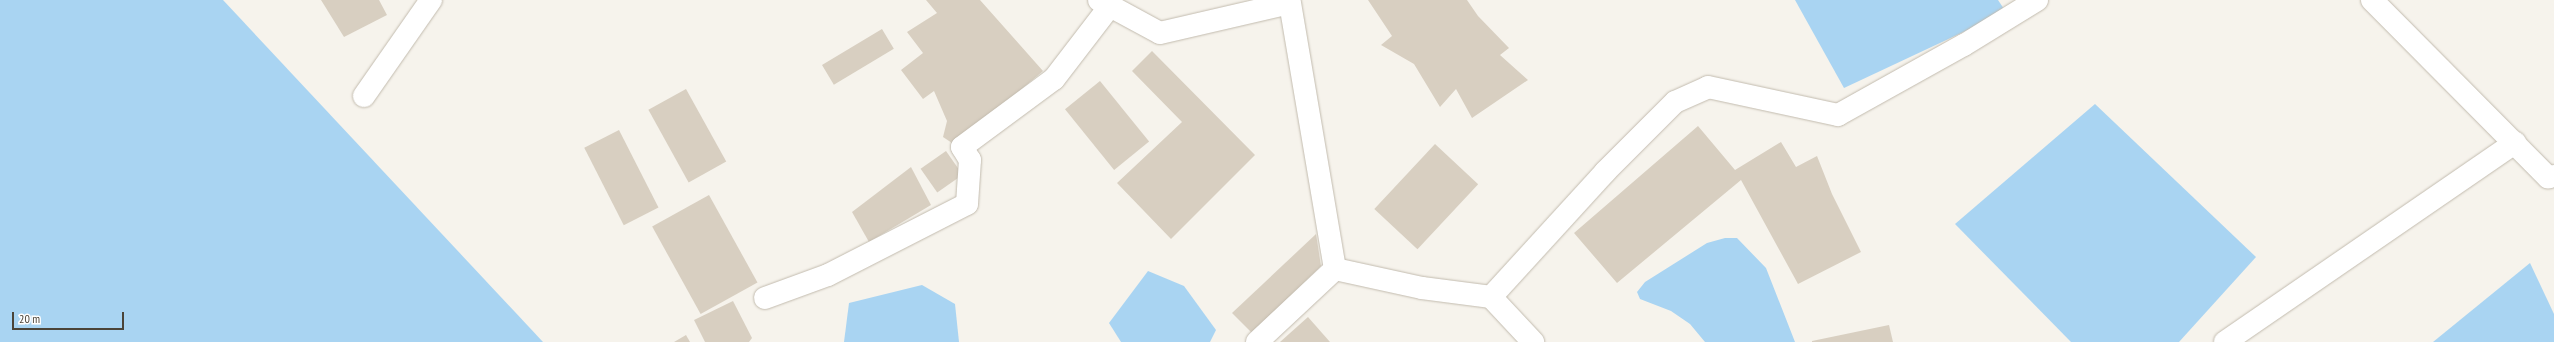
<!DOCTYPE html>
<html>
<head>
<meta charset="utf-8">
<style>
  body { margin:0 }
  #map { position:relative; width:2554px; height:342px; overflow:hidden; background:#f6f3ec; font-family:"PT Sans Narrow",sans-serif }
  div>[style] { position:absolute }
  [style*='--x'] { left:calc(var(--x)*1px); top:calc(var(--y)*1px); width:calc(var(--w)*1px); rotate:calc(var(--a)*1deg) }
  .water>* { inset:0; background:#a9d4f2 }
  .building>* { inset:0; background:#d8cfc1; transform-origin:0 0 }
  .roads { filter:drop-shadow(0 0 1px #c2bbae) drop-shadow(0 0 1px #c2bbae) }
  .minor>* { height:22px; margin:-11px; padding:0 11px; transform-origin:11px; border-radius:11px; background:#fff }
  span { translate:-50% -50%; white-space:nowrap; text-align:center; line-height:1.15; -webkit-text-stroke:4px #fff; paint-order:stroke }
  .scale { position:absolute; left:12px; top:312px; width:112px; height:18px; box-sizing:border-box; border:2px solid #4b4439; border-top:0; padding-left:5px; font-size:12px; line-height:14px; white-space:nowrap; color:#4b4439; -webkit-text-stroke:3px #fff; paint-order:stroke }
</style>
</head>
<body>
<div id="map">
  <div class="water">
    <i style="clip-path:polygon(0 0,223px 0,543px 342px,0 342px)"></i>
    <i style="clip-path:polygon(1795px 0,1998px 0,2006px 12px,1844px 88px)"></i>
    <i style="clip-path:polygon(2095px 104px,2256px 257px,2179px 342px,2071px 342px,1955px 224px)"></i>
    <i style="clip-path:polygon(1725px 238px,1737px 238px,1766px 268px,1795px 342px,1705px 342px,1690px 324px,1671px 311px,1640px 299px,1637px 292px,1645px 282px,1707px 243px)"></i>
    <i style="clip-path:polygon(2530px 263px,2554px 314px,2554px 342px,2433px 342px)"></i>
    <i style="clip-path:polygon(1148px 271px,1184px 286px,1216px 330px,1210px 342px,1121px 342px,1109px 323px)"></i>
    <i style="clip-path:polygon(922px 285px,955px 304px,959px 342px,844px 342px,849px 303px)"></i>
  </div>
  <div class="building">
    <i style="clip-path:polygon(321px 0,379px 0,387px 15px,344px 37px)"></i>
    <i style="clip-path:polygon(926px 0,980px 0,1043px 71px,955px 145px,943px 137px,947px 121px,934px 91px,923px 99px,901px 70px,923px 53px,907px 32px,937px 13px)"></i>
    <i style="clip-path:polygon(1368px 0,1467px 0,1478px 16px,1509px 48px,1500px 55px,1528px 80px,1472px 118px,1456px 89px,1440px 107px,1414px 64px,1381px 45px,1392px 36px)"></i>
    <i style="left:882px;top:29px;width:23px;height:70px;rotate:59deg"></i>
    <i style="clip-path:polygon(1152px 51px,1255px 155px,1171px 239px,1117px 183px,1182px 122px,1132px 71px)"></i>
    <i style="left:1100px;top:81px;width:78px;height:45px;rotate:51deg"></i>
    <i style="left:686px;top:89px;width:83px;height:43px;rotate:61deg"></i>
    <i style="clip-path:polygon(1698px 126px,1735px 170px,1781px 142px,1796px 167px,1817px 156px,1832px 194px,1861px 252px,1798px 284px,1741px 180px,1617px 283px,1574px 233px)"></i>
    <i style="left:619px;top:130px;width:87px;height:39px;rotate:63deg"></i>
    <i style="left:1435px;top:144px;width:59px;height:89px;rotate:43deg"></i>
    <i style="left:946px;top:151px;width:29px;height:31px;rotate:55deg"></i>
    <i style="clip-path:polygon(911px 167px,931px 205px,869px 242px,852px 212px)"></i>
    <i style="left:709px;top:195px;width:100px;height:65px;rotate:61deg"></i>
    <i style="clip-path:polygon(1316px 234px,1321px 266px,1252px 333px,1232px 313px)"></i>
    <i style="clip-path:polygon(733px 301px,752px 338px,749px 342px,705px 342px,694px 320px)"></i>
    <i style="clip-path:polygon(1308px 317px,1330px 342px,1280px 342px)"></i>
    <i style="clip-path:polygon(1889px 325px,1893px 342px,1812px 342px,1812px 341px)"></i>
    <i style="clip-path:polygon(686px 335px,690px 342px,674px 342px)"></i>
  </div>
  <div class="roads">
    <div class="minor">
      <i style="--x:1099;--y:0;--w:69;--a:28.4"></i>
      <i style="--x:1160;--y:33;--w:133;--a:-13"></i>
      <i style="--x:1290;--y:3;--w:270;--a:80.4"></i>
      <i style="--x:2372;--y:0;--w:250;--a:45.2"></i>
      <i style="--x:2548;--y:177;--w:6;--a:-9"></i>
      <i style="--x:364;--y:96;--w:117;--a:-55.1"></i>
      <i style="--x:1491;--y:297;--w:169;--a:-47.6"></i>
      <i style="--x:1605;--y:172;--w:99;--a:-45"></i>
      <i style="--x:1675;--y:102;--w:36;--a:-24"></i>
      <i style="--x:1708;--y:87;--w:133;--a:12.2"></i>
      <i style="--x:1838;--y:115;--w:144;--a:-29.1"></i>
      <i style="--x:1964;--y:45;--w:86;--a:-31.7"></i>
      <i style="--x:765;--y:298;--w:67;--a:-20.1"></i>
      <i style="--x:828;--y:275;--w:156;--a:-27.1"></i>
      <i style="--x:967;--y:204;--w:44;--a:-86.1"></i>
      <i style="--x:970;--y:160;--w:15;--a:-122"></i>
      <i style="--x:962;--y:147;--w:114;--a:-36.5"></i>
      <i style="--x:1054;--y:79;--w:92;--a:-52.5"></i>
      <i style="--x:1257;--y:342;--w:107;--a:-43.1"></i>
      <i style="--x:1335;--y:269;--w:89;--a:12.3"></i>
      <i style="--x:1422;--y:288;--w:70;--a:7.4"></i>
      <i style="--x:1491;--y:297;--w:62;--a:47"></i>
      <i style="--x:2225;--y:342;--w:352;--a:-34.5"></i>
    </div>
  </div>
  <div class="scale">20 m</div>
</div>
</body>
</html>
